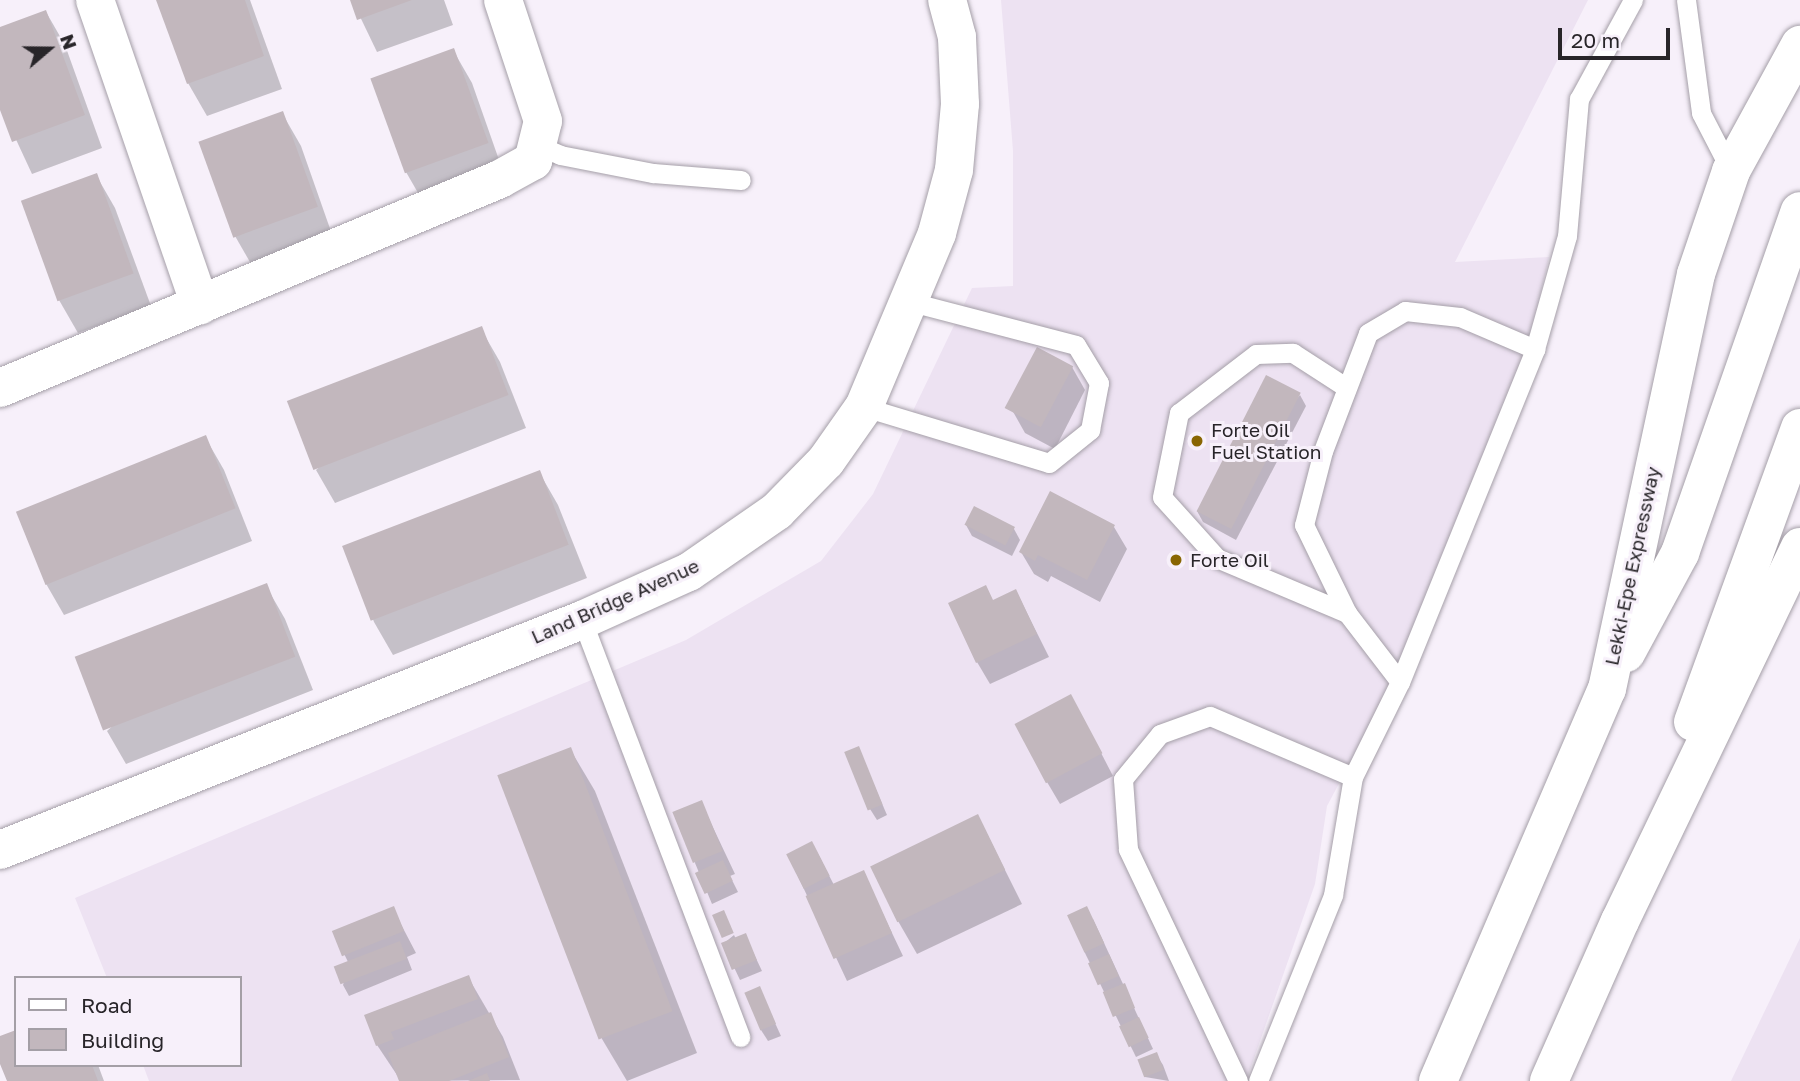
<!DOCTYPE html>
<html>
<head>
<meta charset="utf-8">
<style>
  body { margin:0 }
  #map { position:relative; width:1800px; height:1081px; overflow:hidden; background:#f7f0fa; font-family:"Golos Text",sans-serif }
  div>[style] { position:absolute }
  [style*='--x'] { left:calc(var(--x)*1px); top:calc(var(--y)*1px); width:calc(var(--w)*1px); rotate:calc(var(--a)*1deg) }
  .built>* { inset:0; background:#ede2f2 }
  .shadow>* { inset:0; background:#0003 }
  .building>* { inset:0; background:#c2b7bd; transform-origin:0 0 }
  .roads { filter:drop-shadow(0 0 2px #a59fa8) drop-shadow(0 0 2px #a59fa8) }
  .service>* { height:19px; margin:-9.5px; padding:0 9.5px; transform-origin:9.5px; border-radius:9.5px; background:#fff }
  .minor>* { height:38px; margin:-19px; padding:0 19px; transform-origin:19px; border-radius:19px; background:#fff }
  .trunk>* { height:38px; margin:-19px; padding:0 19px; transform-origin:19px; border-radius:19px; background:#fff }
  .dots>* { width:19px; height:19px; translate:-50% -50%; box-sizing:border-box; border:4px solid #f7f0fa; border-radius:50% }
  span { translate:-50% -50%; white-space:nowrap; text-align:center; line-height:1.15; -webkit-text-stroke:6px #f7f0fa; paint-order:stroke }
  .poi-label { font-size:19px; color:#282529 }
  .left { translate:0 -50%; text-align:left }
  .street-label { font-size:19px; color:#282529 }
  .legend { position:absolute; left:14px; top:976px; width:228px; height:91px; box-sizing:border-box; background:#f7f0fa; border:2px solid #a49fa6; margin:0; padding:9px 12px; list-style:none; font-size:21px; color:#282529 }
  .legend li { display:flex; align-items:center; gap:14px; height:35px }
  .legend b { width:35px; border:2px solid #a49fa6 }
  .north { position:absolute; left:14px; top:14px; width:70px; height:70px; -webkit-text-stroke:5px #f7f0fa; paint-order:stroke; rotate:70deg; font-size:19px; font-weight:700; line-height:28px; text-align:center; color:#282529 }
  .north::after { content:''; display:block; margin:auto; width:24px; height:32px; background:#282529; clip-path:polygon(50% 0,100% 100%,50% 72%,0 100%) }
  .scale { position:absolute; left:1558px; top:28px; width:112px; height:32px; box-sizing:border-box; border:4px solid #282529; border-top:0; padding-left:9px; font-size:21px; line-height:24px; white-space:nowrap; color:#282529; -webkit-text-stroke:5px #f7f0fa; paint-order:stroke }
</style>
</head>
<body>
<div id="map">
  <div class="built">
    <i style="clip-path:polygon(1001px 0,1588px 0,1455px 262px,1549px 257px,1519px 387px,1373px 720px,1327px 806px,1315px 884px,1246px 1081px,149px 1081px,143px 1065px,240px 1065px,240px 978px,107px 978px,75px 898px,686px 640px,821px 561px,873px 494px,972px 288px,1013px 286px,1013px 151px)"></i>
    <i style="clip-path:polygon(1800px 938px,1800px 1081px,1731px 1081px)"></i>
  </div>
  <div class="shadow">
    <i style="clip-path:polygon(158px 0,250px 0,282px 89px,207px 116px,188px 83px)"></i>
    <i style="clip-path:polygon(352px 0,444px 0,453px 25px,377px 52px)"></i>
    <i style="clip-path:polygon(46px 12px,65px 45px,102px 148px,32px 174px,0 105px,0 28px)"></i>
    <i style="clip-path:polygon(453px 50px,472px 83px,505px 177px,425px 205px,406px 172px)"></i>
    <i style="clip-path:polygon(282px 113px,301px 146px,334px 240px,254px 269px,235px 236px)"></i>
    <i style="clip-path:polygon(96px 175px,115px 208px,151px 306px,78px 333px,59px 300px)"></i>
    <i style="clip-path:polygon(481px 329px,500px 362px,526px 428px,335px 503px,316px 470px)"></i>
    <i style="clip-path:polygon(1072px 367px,1085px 390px,1055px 449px,1025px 433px,1012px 410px)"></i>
    <i style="clip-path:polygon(1300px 395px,1306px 406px,1236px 540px,1203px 522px,1197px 511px)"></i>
    <i style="clip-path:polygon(205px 437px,224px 470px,252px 541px,64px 615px,45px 582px)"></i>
    <i style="clip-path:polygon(539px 472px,558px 505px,587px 578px,393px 655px,374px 622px,346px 548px)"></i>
    <i style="clip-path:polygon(966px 525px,1014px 529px,1020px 540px,1012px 556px,972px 536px)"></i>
    <i style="clip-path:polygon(1114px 527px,1127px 549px,1100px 602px,1051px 576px,1048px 582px,1034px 574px,1021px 552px)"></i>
    <i style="clip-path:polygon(266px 586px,285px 619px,313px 690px,126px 764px,107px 731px)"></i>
    <i style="clip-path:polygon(1016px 591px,1049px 657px,990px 684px,977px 662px,993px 602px)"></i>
    <i style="clip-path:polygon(1083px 718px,1113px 776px,1060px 804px,1047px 782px)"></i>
    <i style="clip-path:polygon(858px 748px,887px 815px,877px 820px,870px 809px)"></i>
    <i style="clip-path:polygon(570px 749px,595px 791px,697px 1053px,627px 1081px,602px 1039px)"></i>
    <i style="clip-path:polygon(701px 802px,735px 874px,730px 876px,738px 892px,712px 904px,695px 863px)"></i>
    <i style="clip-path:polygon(978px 816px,1022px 904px,917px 954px,898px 921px)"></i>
    <i style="clip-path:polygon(818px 854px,834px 885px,863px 872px,903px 956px,847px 981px,788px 855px)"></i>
    <i style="clip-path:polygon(393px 909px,416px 953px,407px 957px,412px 970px,349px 996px,343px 985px,349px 964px,334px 933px)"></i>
    <i style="clip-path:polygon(1093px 919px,1153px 1049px,1136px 1057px,1084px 951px)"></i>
    <i style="clip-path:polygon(734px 935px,736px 939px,745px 935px,762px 971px,740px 980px,723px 944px)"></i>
    <i style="clip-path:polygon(468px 977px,503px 1037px,520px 1080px,401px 1081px,377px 1045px,366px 1016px)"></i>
    <i style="clip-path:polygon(759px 988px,781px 1036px,768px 1041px,761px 1030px)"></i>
    <i style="clip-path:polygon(0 1038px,16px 1065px,98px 1065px,104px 1081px,9px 1081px,0 1059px)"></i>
    <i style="clip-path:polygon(1156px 1054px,1163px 1065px,1169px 1081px,1145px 1077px,1139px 1061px)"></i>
  </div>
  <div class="building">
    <i style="clip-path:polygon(156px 0,245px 0,264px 56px,187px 84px)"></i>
    <i style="clip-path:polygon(350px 0,412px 0,357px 20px)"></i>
    <i style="clip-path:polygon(46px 10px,85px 115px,12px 142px,0 110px,0 27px)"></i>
    <i style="left:454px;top:48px;width:101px;height:89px;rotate:70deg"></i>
    <i style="left:283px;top:111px;width:102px;height:90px;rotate:70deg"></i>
    <i style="left:97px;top:173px;width:107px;height:81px;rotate:70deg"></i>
    <i style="left:482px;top:326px;width:74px;height:209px;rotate:69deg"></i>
    <i style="left:1037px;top:347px;width:41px;height:69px;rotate:28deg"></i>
    <i style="left:1266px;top:375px;width:39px;height:153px;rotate:27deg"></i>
    <i style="left:206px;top:435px;width:79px;height:205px;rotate:68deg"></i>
    <i style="left:540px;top:470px;width:80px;height:212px;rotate:69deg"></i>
    <i style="clip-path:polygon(1050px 491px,1115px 525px,1087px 580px,1038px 555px,1035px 561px,1019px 552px)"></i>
    <i style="left:974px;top:506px;width:46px;height:21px;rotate:27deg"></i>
    <i style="left:267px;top:583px;width:79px;height:206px;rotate:69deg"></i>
    <i style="clip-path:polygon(986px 585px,993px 600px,1016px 589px,1037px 634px,976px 663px,948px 603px)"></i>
    <i style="left:1071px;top:694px;width:67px;height:64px;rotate:62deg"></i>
    <i style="left:859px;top:746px;width:63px;height:16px;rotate:68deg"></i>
    <i style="left:571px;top:747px;width:283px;height:79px;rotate:69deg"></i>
    <i style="left:702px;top:800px;width:55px;height:32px;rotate:68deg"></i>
    <i style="left:978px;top:814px;width:62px;height:120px;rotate:64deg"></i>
    <i style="left:812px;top:841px;width:39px;height:29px;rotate:63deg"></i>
    <i style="left:723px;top:860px;width:23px;height:31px;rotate:65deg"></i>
    <i style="left:864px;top:870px;width:69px;height:64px;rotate:66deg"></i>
    <i style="left:394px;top:906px;width:27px;height:67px;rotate:68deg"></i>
    <i style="left:1087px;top:906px;width:41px;height:22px;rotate:65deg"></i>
    <i style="left:724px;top:910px;width:25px;height:13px;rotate:67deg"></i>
    <i style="left:746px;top:933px;width:29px;height:27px;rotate:68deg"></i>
    <i style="left:400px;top:941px;width:19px;height:71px;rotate:69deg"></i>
    <i style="left:1109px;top:954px;width:24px;height:23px;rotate:66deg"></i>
    <i style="clip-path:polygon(469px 975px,478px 999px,391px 1032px,394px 1039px,376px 1046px,364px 1015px)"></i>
    <i style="left:1125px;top:983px;width:27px;height:24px;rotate:68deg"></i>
    <i style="left:760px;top:986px;width:41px;height:17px;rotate:67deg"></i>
    <i style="clip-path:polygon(491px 1012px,509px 1057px,449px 1081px,399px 1081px,388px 1053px)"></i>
    <i style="left:1139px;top:1017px;width:23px;height:22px;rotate:65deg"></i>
    <i style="clip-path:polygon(16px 1030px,16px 1065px,92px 1065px,98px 1081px,7px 1081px,0 1064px,0 1036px)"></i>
    <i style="left:1157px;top:1052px;width:19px;height:21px;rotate:69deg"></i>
    <i style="clip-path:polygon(487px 1073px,490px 1081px,468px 1081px)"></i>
  </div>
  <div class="roads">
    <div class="service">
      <i style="--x:1686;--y:0;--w:114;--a:82.4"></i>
      <i style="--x:1701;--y:113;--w:65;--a:62.7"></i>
      <i style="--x:537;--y:145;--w:25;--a:23"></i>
      <i style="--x:560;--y:155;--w:95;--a:11"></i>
      <i style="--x:653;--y:173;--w:88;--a:4.5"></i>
      <i style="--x:864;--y:407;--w:193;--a:16.8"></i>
      <i style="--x:1049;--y:463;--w:53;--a:-38.8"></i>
      <i style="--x:1090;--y:430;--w:48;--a:-79.2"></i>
      <i style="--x:1099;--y:383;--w:44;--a:-121.2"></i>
      <i style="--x:1076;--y:345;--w:171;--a:-165.4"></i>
      <i style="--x:1347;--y:613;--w:141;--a:-157.1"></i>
      <i style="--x:1217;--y:558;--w:82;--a:-132"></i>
      <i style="--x:1162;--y:497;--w:86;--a:-78.6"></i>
      <i style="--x:1179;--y:413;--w:97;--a:-37.5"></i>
      <i style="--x:1256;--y:354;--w:37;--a:-2"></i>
      <i style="--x:1293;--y:353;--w:64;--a:32.9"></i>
      <i style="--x:582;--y:620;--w:446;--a:69.2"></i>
      <i style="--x:1400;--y:682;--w:87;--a:-127.5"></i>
      <i style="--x:1347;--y:613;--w:98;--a:-116"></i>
      <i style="--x:1304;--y:525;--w:76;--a:-75.6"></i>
      <i style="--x:1323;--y:451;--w:126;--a:-69.1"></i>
      <i style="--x:1368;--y:333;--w:43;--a:-30.7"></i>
      <i style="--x:1405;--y:311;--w:55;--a:6.2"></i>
      <i style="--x:1460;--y:317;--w:82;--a:23.1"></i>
      <i style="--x:1238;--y:1081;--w:257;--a:-115.4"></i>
      <i style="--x:1128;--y:849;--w:70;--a:-94.1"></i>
      <i style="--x:1123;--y:779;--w:58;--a:-50.6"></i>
      <i style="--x:1160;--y:734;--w:53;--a:-19.8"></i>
      <i style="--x:1210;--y:716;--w:155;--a:23.1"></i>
      <i style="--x:1258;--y:1081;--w:201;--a:-68"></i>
      <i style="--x:1333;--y:895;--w:120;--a:-80.4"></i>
      <i style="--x:1353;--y:777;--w:106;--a:-63.7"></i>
      <i style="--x:1400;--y:682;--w:359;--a:-67.9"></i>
      <i style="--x:1535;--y:349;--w:117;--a:-74.2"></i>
      <i style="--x:1567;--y:236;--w:138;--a:-85"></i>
      <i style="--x:1579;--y:99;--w:113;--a:-61.4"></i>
    </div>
    <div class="minor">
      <i style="--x:95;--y:0;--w:323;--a:71"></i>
      <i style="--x:0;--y:388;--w:542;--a:-22.68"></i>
      <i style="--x:500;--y:179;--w:38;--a:-29"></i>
      <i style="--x:533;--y:161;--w:41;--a:-76"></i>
      <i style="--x:543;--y:121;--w:127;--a:-108.3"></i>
      <i style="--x:0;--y:850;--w:626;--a:-21.56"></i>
      <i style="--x:582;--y:620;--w:117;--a:-24.2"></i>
      <i style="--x:689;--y:572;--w:107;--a:-34.7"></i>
      <i style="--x:777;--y:511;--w:70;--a:-45.6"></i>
      <i style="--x:826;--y:461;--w:66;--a:-54.9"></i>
      <i style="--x:864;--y:407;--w:189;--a:-67.2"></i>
      <i style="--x:937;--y:233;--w:65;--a:-74.9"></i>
      <i style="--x:954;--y:170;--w:66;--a:-84.8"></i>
      <i style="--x:960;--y:104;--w:67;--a:-92.6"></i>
      <i style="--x:957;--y:37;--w:38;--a:-105"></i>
    </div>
    <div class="trunk">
      <i style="--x:1626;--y:653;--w:114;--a:-61.6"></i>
      <i style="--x:1680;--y:553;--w:362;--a:-70.7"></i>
      <i style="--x:1693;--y:722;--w:313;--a:-70"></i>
      <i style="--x:1438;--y:1081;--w:427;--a:-66.7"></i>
      <i style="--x:1607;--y:689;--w:424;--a:-77.9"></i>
      <i style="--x:1696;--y:274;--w:109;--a:-71.2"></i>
      <i style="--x:1731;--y:171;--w:144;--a:-61.3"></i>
      <i style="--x:1549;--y:1081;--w:175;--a:-66.1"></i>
      <i style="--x:1620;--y:921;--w:415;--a:-64.3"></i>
    </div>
  </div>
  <div class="dots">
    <i style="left:1197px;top:441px;background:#896603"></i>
    <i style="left:1176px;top:560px;background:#896603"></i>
  </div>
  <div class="poi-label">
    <span class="left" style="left:1211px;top:441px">Forte Oil<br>Fuel Station</span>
    <span class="left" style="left:1190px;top:560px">Forte Oil</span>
  </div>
  <div class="street-label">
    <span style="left:1632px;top:566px;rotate:-78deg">Lekki-Epe Expressway</span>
    <span style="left:615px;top:601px;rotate:-24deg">Land Bridge Avenue</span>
  </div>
  <ul class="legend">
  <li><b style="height:9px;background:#fff"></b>Road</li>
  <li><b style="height:19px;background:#c2b7bd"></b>Building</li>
  </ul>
  <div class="north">N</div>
  <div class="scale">20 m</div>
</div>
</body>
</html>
